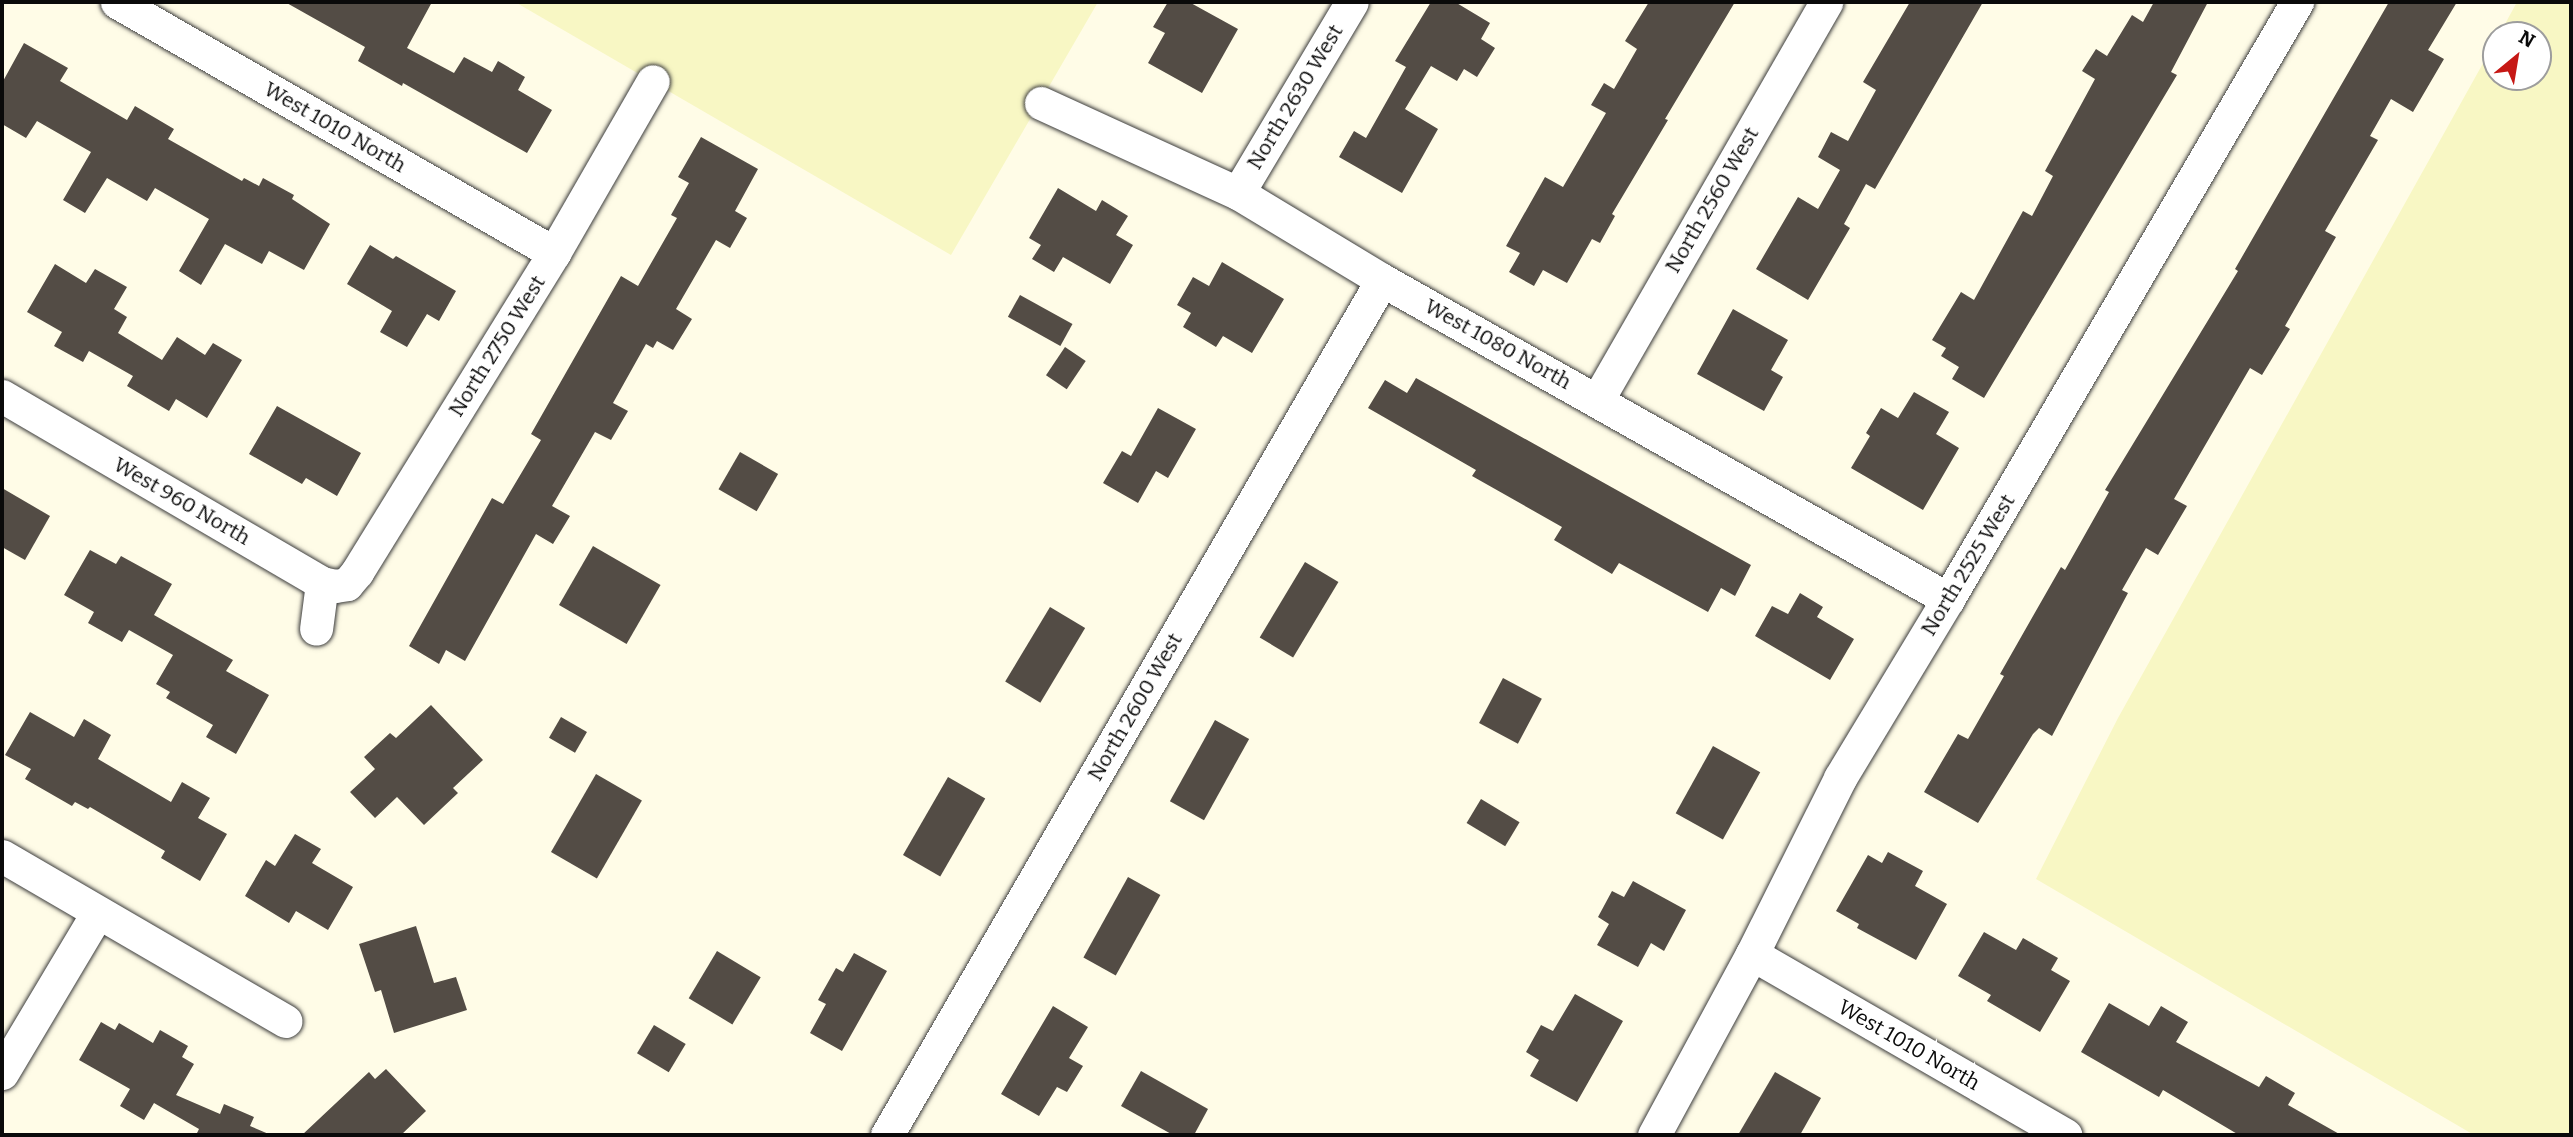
<!DOCTYPE html>
<html>
<head>
<meta charset="utf-8">
<style>
  body { margin:0 }
  #map { position:relative; width:2573px; height:1137px; overflow:hidden; background:#fffce7; font-family:Bitter,serif }
  div>[style] { position:absolute }
  [style*='--x'] { left:calc(var(--x)*1px); top:calc(var(--y)*1px); width:calc(var(--w)*1px); rotate:calc(var(--a)*1deg) }
  .farmland>* { inset:0; background:#f8f7c4 }
  .building>* { inset:0; background:#534c45; transform-origin:0 0 }
  .roads { filter:drop-shadow(0 0 2px #3d3d3d) drop-shadow(0 0 2px #3d3d3d) }
  .minor>* { height:33px; margin:-16.5px; padding:0 16.5px; transform-origin:16.5px; border-radius:16.5px; background:#fff }
  span { translate:-50% -50%; white-space:nowrap; text-align:center; line-height:1.15; -webkit-text-stroke:7px #fff; paint-order:stroke }
  .street-label { font-size:21px; color:#0a0a0a }
  .frame { position:absolute; inset:0; border:4px solid #0a0a0a; pointer-events:none }
  .north { position:absolute; left:2482px; top:21px; width:70px; height:70px; box-sizing:border-box; background:#fff; border:2px solid #9d9d9d; border-radius:50%; rotate:30deg; font-size:19px; font-weight:700; line-height:28px; text-align:center; color:#0a0a0a }
  .north::after { content:''; display:block; margin:auto; width:24px; height:32px; background:#c61815; clip-path:polygon(50% 0,100% 100%,50% 72%,0 100%) }
</style>
</head>
<body>
<div id="map">
  <div class="farmland">
    <i style="clip-path:polygon(515px 2px,1098px 2px,951px 255px)"></i>
    <i style="clip-path:polygon(2517px 2px,2571px 2px,2571px 1135px,2474px 1135px,2036px 879px,2118px 718px,2496px 40px,2496px 77px,2538px 77px,2538px 35px,2499px 35px)"></i>
  </div>
  <div class="building">
    <i style="clip-path:polygon(285px 2px,432px 2px,407px 48px,454px 73px,464px 57px,492px 72px,498px 61px,525px 77px,518px 90px,552px 110px,527px 153px,403px 83px,402px 86px,358px 61px,365px 47px)"></i>
    <i style="clip-path:polygon(1168px 2px,1189px 2px,1238px 29px,1202px 93px,1148px 63px,1165px 33px,1153px 27px)"></i>
    <i style="clip-path:polygon(1431px 2px,1455px 2px,1490px 23px,1481px 39px,1495px 48px,1477px 77px,1464px 69px,1457px 81px,1431px 66px,1405px 109px,1438px 129px,1402px 193px,1339px 157px,1354px 131px,1366px 138px,1406px 67px,1395px 61px)"></i>
    <i style="clip-path:polygon(1649px 2px,1735px 2px,1665px 119px,1668px 120px,1612px 214px,1615px 216px,1600px 243px,1592px 239px,1567px 283px,1543px 270px,1534px 286px,1509px 272px,1520px 253px,1506px 246px,1545px 177px,1563px 187px,1606px 113px,1591px 105px,1604px 83px,1614px 89px,1637px 49px,1625px 41px)"></i>
    <i style="clip-path:polygon(1910px 2px,1983px 2px,1875px 189px,1866px 184px,1844px 224px,1850px 228px,1808px 300px,1756px 269px,1798px 197px,1818px 209px,1840px 170px,1818px 157px,1831px 132px,1848px 141px,1876px 90px,1863px 82px)"></i>
    <i style="clip-path:polygon(2154px 2px,2208px 2px,2171px 72px,2177px 75px,1984px 398px,1952px 379px,1959px 367px,1941px 356px,1946px 348px,1932px 340px,1961px 292px,1974px 300px,2023px 211px,2032px 216px,2053px 176px,2045px 171px,2095px 79px,2082px 71px,2096px 49px,2107px 56px,2132px 15px,2143px 22px)"></i>
    <i style="clip-path:polygon(2389px 2px,2457px 2px,2428px 50px,2444px 59px,2413px 112px,2391px 99px,2370px 136px,2378px 140px,2325px 231px,2336px 237px,2285px 326px,2290px 329px,2262px 375px,2250px 368px,2174px 499px,2187px 506px,2158px 555px,2146px 548px,2122px 590px,2128px 593px,2052px 736px,2039px 728px,2033px 734px,1978px 823px,1924px 792px,1958px 734px,1968px 739px,2004px 676px,2000px 674px,2061px 567px,2065px 570px,2109px 492px,2105px 490px,2238px 271px,2235px 269px)"></i>
    <i style="clip-path:polygon(24px 43px,68px 68px,60px 81px,127px 120px,135px 106px,174px 129px,168px 139px,242px 181px,244px 178px,259px 186px,263px 178px,294px 195px,292px 199px,330px 224px,304px 270px,269px 251px,262px 264px,225px 244px,201px 285px,179px 271px,209px 219px,155px 188px,147px 201px,107px 178px,85px 213px,63px 200px,91px 152px,37px 121px,26px 138px,2px 124px,2px 83px)"></i>
    <i style="clip-path:polygon(701px 137px,758px 169px,735px 211px,747px 218px,730px 248px,716px 240px,676px 309px,692px 319px,673px 350px,657px 341px,653px 348px,646px 344px,613px 403px,628px 411px,611px 440px,595px 432px,552px 506px,570px 516px,553px 544px,536px 534px,465px 661px,446px 650px,439px 664px,409px 646px,492px 498px,503px 504px,541px 440px,531px 434px,621px 276px,638px 286px,677px 218px,671px 215px,689px 183px,678px 177px)"></i>
    <i style="clip-path:polygon(1058px 188px,1096px 211px,1102px 200px,1128px 216px,1116px 235px,1133px 245px,1110px 284px,1063px 257px,1054px 272px,1032px 259px,1041px 245px,1029px 238px)"></i>
    <i style="clip-path:polygon(370px 245px,393px 259px,396px 256px,456px 291px,439px 321px,427px 314px,407px 347px,380px 332px,392px 311px,347px 284px)"></i>
    <i style="clip-path:polygon(1222px 262px,1284px 299px,1252px 353px,1223px 336px,1216px 347px,1183px 327px,1191px 313px,1177px 305px,1193px 277px,1209px 286px)"></i>
    <i style="clip-path:polygon(55px 264px,86px 283px,95px 269px,127px 287px,114px 309px,127px 317px,118px 333px,162px 360px,177px 337px,205px 355px,213px 343px,242px 360px,207px 418px,176px 399px,169px 411px,127px 386px,133px 376px,89px 351px,83px 362px,54px 346px,62px 332px,27px 312px)"></i>
    <i style="left:1020px;top:295px;width:60px;height:25px;rotate:29deg"></i>
    <i style="clip-path:polygon(1733px 309px,1788px 340px,1771px 370px,1783px 377px,1764px 411px,1697px 374px)"></i>
    <i style="left:1065px;top:347px;width:25px;height:34px;rotate:34deg"></i>
    <i style="clip-path:polygon(1416px 378px,1751px 565px,1735px 596px,1721px 588px,1708px 612px,1619px 563px,1612px 574px,1554px 540px,1562px 527px,1472px 476px,1476px 470px,1368px 408px,1385px 380px,1407px 393px)"></i>
    <i style="clip-path:polygon(1914px 392px,1949px 412px,1936px 434px,1959px 448px,1923px 510px,1851px 468px,1870px 436px,1866px 433px,1881px 408px,1898px 418px)"></i>
    <i style="clip-path:polygon(277px 406px,361px 453px,337px 496px,306px 478px,302px 484px,249px 454px)"></i>
    <i style="clip-path:polygon(1158px 408px,1196px 429px,1168px 478px,1156px 471px,1138px 503px,1103px 483px,1122px 451px,1131px 456px)"></i>
    <i style="left:740px;top:452px;width:44px;height:43px;rotate:30deg"></i>
    <i style="clip-path:polygon(2px 488px,50px 516px,25px 560px,2px 547px)"></i>
    <i style="left:593px;top:546px;width:78px;height:68px;rotate:30deg"></i>
    <i style="clip-path:polygon(90px 550px,116px 564px,121px 556px,172px 584px,154px 615px,233px 660px,226px 671px,269px 695px,236px 754px,206px 737px,213px 725px,166px 698px,170px 692px,156px 684px,173px 655px,129px 630px,122px 642px,88px 623px,94px 612px,64px 595px)"></i>
    <i style="left:1305px;top:562px;width:39px;height:88px;rotate:31deg"></i>
    <i style="clip-path:polygon(1800px 593px,1823px 607px,1817px 617px,1854px 639px,1830px 680px,1755px 636px,1772px 606px,1788px 614px)"></i>
    <i style="left:1050px;top:607px;width:41px;height:87px;rotate:31deg"></i>
    <i style="left:1503px;top:678px;width:44px;height:51px;rotate:28deg"></i>
    <i style="clip-path:polygon(431px 705px,483px 760px,453px 788px,458px 793px,424px 825px,397px 797px,375px 818px,350px 792px,375px 769px,364px 757px,390px 733px,396px 738px)"></i>
    <i style="clip-path:polygon(30px 712px,74px 737px,84px 719px,111px 735px,98px 759px,171px 802px,182px 782px,210px 798px,198px 818px,227px 834px,200px 881px,161px 858px,165px 851px,90px 807px,88px 809px,75px 802px,72px 806px,25px 779px,31px 769px,5px 755px)"></i>
    <i style="left:561px;top:717px;width:30px;height:24px;rotate:30deg"></i>
    <i style="left:1215px;top:720px;width:39px;height:93px;rotate:29deg"></i>
    <i style="left:1713px;top:746px;width:54px;height:77px;rotate:29deg"></i>
    <i style="left:596px;top:774px;width:53px;height:90px;rotate:30deg"></i>
    <i style="left:948px;top:777px;width:43px;height:90px;rotate:30deg"></i>
    <i style="left:1481px;top:799px;width:45px;height:28px;rotate:31deg"></i>
    <i style="clip-path:polygon(295px 834px,321px 849px,312px 863px,353px 887px,328px 930px,296px 911px,289px 923px,245px 896px,266px 860px,275px 866px)"></i>
    <i style="clip-path:polygon(1888px 852px,1923px 871px,1915px 886px,1947px 904px,1916px 960px,1857px 928px,1859px 924px,1836px 911px,1868px 855px,1882px 863px)"></i>
    <i style="left:1128px;top:877px;width:37px;height:92px;rotate:29deg"></i>
    <i style="clip-path:polygon(1633px 881px,1686px 910px,1664px 951px,1651px 943px,1638px 967px,1597px 945px,1609px 924px,1598px 917px,1612px 891px,1624px 897px)"></i>
    <i style="clip-path:polygon(416px 926px,434px 983px,456px 977px,467px 1010px,394px 1033px,381px 990px,375px 992px,359px 944px)"></i>
    <i style="clip-path:polygon(1984px 932px,2016px 950px,2023px 938px,2058px 958px,2051px 970px,2070px 981px,2040px 1032px,1987px 1001px,1991px 995px,1958px 976px)"></i>
    <i style="left:717px;top:951px;width:51px;height:55px;rotate:31deg"></i>
    <i style="clip-path:polygon(854px 953px,887px 971px,842px 1051px,810px 1033px,826px 1004px,818px 1000px,836px 968px,843px 972px)"></i>
    <i style="clip-path:polygon(1575px 994px,1623px 1021px,1577px 1102px,1530px 1076px,1539px 1060px,1526px 1052px,1541px 1025px,1553px 1031px)"></i>
    <i style="clip-path:polygon(2109px 1003px,2149px 1026px,2161px 1006px,2188px 1022px,2176px 1042px,2259px 1087px,2266px 1076px,2295px 1093px,2288px 1105px,2341px 1135px,2239px 1135px,2163px 1090px,2159px 1097px,2081px 1052px)"></i>
    <i style="clip-path:polygon(1053px 1006px,1088px 1027px,1069px 1058px,1083px 1066px,1067px 1092px,1057px 1087px,1039px 1116px,1001px 1094px)"></i>
    <i style="clip-path:polygon(101px 1022px,115px 1030px,119px 1023px,153px 1043px,160px 1030px,188px 1046px,182px 1057px,194px 1064px,176px 1095px,220px 1114px,224px 1104px,254px 1117px,250px 1126px,271px 1135px,196px 1135px,199px 1129px,154px 1103px,144px 1120px,120px 1106px,130px 1089px,79px 1060px)"></i>
    <i style="left:654px;top:1025px;width:37px;height:33px;rotate:31deg"></i>
    <i style="clip-path:polygon(386px 1069px,426px 1111px,401px 1135px,302px 1135px,369px 1072px,375px 1079px)"></i>
    <i style="clip-path:polygon(1141px 1071px,1208px 1109px,1194px 1135px,1173px 1135px,1121px 1106px)"></i>
    <i style="clip-path:polygon(1775px 1072px,1821px 1098px,1800px 1135px,1738px 1135px)"></i>
  </div>
  <div class="roads">
    <div class="minor">
      <i style="--x:117;--y:2;--w:504;--a:29.87"></i>
      <i style="--x:1041;--y:103;--w:217;--a:24.6"></i>
      <i style="--x:1238;--y:193;--w:168;--a:31.1"></i>
      <i style="--x:1382;--y:280;--w:650;--a:29.41"></i>
      <i style="--x:1238;--y:193;--w:222;--a:-59.2"></i>
      <i style="--x:2;--y:396;--w:371;--a:30.3"></i>
      <i style="--x:322;--y:583;--w:46;--a:97.4"></i>
      <i style="--x:1598;--y:399;--w:458;--a:-60.1"></i>
      <i style="--x:322;--y:583;--w:13;--a:13"></i>
      <i style="--x:335;--y:586;--w:12;--a:-9"></i>
      <i style="--x:347;--y:584;--w:16;--a:-50"></i>
      <i style="--x:357;--y:572;--w:375;--a:-58.3"></i>
      <i style="--x:554;--y:253;--w:198;--a:-60.1"></i>
      <i style="--x:2;--y:856;--w:328;--a:30.2"></i>
      <i style="--x:1752;--y:954;--w:362;--a:30"></i>
      <i style="--x:2;--y:1073;--w:187;--a:-59.2"></i>
      <i style="--x:887;--y:1135;--w:988;--a:-59.93"></i>
      <i style="--x:1654;--y:1135;--w:206;--a:-61.6"></i>
      <i style="--x:1752;--y:954;--w:197;--a:-63.4"></i>
      <i style="--x:1840;--y:778;--w:209;--a:-58.9"></i>
      <i style="--x:1948;--y:599;--w:692;--a:-59.69"></i>
    </div>
  </div>
  <div class="street-label">
    <span style="left:1295px;top:97px;rotate:-59deg">North 2630 West</span>
    <span style="left:335px;top:127px;rotate:30deg">West 1010 North</span>
    <span style="left:1712px;top:200px;rotate:-60deg">North 2560 West</span>
    <span style="left:1498px;top:344px;rotate:29deg">West 1080 North</span>
    <span style="left:497px;top:346px;rotate:-58deg">North 2750 West</span>
    <span style="left:182px;top:501px;rotate:30deg">West 960 North</span>
    <span style="left:1968px;top:565px;rotate:-59deg">North 2525 West</span>
    <span style="left:1135px;top:707px;rotate:-60deg">North 2600 West</span>
    <span style="left:1909px;top:1045px;rotate:30deg">West 1010 North</span>
  </div>
  <div class="frame"></div>
  <div class="north">N</div>
</div>
</body>
</html>
